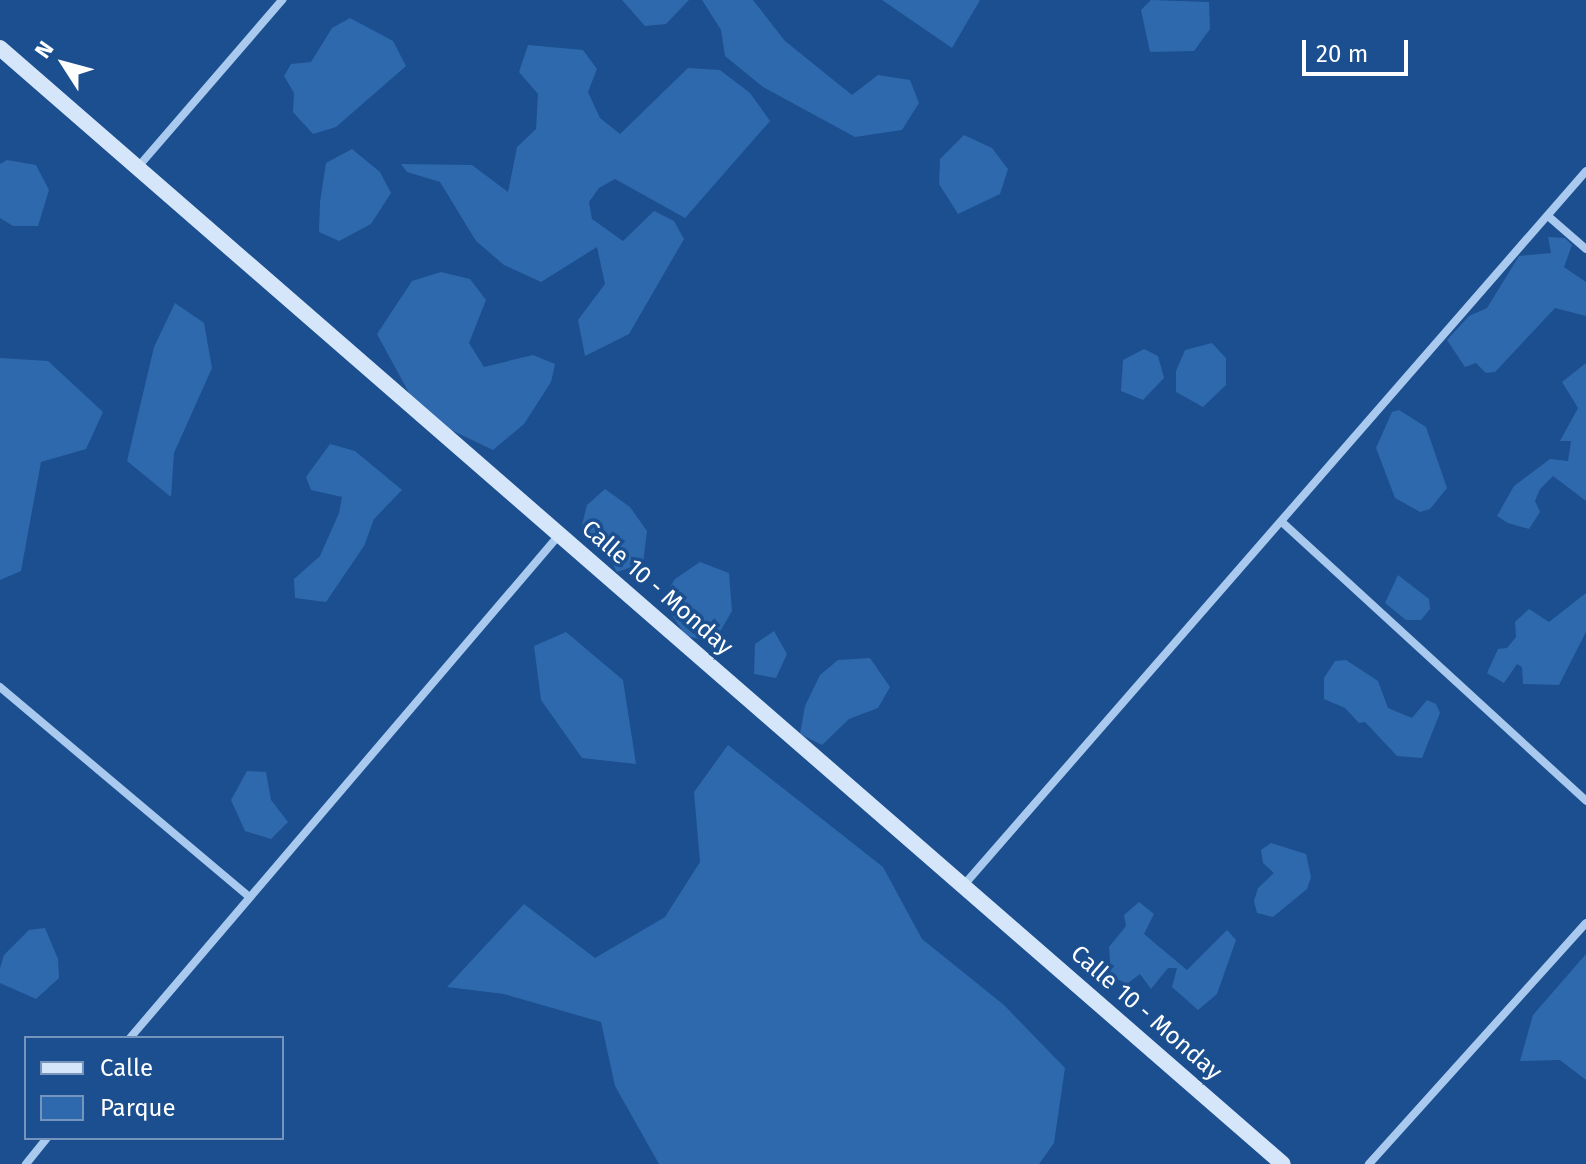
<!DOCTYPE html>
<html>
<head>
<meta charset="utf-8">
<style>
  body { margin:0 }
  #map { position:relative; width:1586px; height:1164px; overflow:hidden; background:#1b4f8f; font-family:"Fira Sans",sans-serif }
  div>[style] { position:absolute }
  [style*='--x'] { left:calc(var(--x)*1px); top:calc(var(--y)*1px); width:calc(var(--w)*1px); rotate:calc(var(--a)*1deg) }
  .green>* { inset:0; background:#2e69ad }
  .street>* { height:8px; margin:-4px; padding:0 4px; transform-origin:4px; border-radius:4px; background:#a9c9ee }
  .secondary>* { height:16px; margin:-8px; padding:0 8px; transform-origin:8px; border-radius:8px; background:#d6e6fa }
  span { translate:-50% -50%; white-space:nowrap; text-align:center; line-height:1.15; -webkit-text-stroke:7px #1b4f8f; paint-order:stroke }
  .street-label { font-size:24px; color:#fff }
  .legend { position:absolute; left:24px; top:1036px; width:260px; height:104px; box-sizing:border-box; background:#1b4f8f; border:2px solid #7695bc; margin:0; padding:10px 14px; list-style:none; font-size:24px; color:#fff }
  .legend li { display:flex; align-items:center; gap:16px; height:40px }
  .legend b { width:40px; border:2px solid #7695bc }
  .north { position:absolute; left:24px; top:24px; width:80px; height:80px; -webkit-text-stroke:6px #1b4f8f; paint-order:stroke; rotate:306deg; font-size:22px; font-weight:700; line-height:32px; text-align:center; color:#fff }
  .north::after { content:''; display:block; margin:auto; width:28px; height:36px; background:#fff; clip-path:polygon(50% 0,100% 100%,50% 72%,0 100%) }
  .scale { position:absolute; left:1302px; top:40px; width:106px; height:36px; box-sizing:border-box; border:4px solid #fff; border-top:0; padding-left:10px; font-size:24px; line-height:28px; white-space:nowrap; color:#fff; -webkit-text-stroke:6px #1b4f8f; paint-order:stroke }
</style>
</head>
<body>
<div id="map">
  <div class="green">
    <i style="clip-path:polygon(622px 0,689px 0,666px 24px,645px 26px)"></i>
    <i style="clip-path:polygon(702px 0,753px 0,785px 41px,852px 95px,878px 75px,910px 80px,919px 103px,902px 130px,855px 137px,763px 87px,725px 56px,721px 30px)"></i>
    <i style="clip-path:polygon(882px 0,980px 0,952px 48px)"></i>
    <i style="clip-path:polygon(1151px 0,1209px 2px,1210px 29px,1194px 51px,1150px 52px,1141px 10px)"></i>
    <i style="clip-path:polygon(350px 18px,393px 41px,406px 66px,336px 127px,313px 134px,293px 112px,294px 93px,284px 76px,291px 64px,311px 62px,332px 28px)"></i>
    <i style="clip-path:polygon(528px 45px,583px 50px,597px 69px,588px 92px,600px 118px,620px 134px,688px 68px,720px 70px,750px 93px,770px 121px,685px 218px,615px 179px,599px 188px,589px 202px,592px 219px,623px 241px,654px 211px,674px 221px,684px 239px,629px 334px,585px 356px,578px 320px,605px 284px,597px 247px,541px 282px,504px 265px,476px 241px,440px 182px,407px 172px,401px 164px,472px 165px,508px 192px,517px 147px,536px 129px,538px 94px,519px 72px)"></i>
    <i style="clip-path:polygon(964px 135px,992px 148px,1008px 169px,1000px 194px,958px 214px,939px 184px,940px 159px)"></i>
    <i style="clip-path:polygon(352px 149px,380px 172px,391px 193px,371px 224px,339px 241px,319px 232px,320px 202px,326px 163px)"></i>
    <i style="clip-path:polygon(7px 160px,36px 165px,49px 190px,38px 226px,13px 226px,0 218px,0 164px)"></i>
    <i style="clip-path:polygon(1548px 237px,1565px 238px,1572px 245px,1564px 267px,1586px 282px,1586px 316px,1555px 308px,1495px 372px,1486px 373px,1476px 363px,1465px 367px,1447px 340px,1469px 316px,1487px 308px,1519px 256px,1551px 253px)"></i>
    <i style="clip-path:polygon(441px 272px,470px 279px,486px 300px,469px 343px,484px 367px,533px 355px,555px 364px,551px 382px,524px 424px,493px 450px,449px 429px,414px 402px,377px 334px,412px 281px)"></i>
    <i style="clip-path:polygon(175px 303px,204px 323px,212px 368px,174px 453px,171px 497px,127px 461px,154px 347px)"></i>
    <i style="clip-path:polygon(1212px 343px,1226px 358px,1226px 385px,1203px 407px,1176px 392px,1176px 371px,1185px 350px)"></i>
    <i style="clip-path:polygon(1144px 349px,1158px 356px,1164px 378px,1143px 400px,1121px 391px,1123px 360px)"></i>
    <i style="clip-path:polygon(0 358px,48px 361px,103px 412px,86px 449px,41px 462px,21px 571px,0 580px)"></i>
    <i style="clip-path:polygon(1586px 363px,1586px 501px,1553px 476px,1540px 489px,1535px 501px,1540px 512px,1529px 529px,1508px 523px,1497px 516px,1514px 486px,1550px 459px,1568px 461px,1571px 441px,1560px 441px,1578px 408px,1562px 382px)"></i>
    <i style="clip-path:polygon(1399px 410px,1426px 427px,1447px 488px,1430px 509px,1420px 512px,1395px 498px,1376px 448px,1392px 412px)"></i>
    <i style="clip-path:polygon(330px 444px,355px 451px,402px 490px,374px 519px,364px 546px,326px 602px,295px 598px,294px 579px,320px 556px,339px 513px,342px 497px,311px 490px,306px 477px)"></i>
    <i style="clip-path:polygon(605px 489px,630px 507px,647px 531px,643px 563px,617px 572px,603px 546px,581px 529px,587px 505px)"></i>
    <i style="clip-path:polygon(700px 562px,729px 573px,732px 611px,714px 642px,686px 636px,662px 600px,675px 579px)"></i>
    <i style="clip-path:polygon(1398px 575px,1429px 599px,1430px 609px,1421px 620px,1406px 620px,1385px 603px)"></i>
    <i style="clip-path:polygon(1586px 593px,1586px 632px,1559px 685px,1523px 684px,1522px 667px,1517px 664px,1504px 683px,1487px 673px,1498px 649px,1507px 648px,1516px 637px,1515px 622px,1529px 609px,1549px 622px)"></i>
    <i style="clip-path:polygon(774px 631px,787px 654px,776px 678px,754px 674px,755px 644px)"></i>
    <i style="clip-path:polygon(566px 632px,623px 680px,636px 764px,582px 758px,541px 700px,534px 646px)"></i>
    <i style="clip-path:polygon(870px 658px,890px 687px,878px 708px,849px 719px,822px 745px,800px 734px,805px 706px,820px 675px,838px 660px)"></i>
    <i style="clip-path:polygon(1346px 660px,1378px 681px,1388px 708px,1412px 718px,1427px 700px,1436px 704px,1440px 713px,1422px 758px,1397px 756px,1365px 722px,1359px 723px,1345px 708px,1324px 699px,1324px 678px,1335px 661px)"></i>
    <i style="clip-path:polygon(728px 745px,883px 867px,922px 939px,1004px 1005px,1065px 1068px,1054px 1143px,1039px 1164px,659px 1164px,615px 1086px,601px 1022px,504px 994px,447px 987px,524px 904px,595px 958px,665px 917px,700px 862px,694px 792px)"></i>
    <i style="clip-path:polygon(247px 771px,266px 772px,271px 800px,288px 822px,271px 839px,245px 831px,231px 800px)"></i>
    <i style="clip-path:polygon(1271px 843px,1306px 854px,1311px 877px,1307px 889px,1273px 917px,1257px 913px,1254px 901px,1258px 888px,1274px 873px,1263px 863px,1261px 850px)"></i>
    <i style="clip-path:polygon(1139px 902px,1154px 914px,1144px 934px,1187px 970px,1227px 930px,1236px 940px,1217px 994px,1198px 1010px,1172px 987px,1177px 968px,1168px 968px,1151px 989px,1140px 974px,1127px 984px,1111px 976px,1109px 947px,1126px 926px,1124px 915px)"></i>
    <i style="clip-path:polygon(45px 928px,58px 959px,59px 978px,36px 999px,0 983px,0 968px,4px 955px,29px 930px)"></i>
    <i style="clip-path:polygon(1586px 954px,1586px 1080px,1560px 1060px,1520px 1061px,1533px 1015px)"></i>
  </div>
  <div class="street">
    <i style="--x:138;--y:167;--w:221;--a:-49.2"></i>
    <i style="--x:1548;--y:216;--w:50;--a:41"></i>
    <i style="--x:1283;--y:523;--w:411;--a:42.5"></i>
    <i style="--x:0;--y:687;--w:323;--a:40.1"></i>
    <i style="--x:963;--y:886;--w:948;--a:-48.93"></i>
    <i style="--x:130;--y:1038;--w:661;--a:-49.54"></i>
    <i style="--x:26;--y:1164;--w:33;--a:-51"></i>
    <i style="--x:1369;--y:1164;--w:324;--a:-48"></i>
  </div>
  <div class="secondary">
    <i style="--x:0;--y:48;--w:1700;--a:41.02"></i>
  </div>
  <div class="street-label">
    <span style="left:657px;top:588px;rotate:41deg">Calle 10 - Monday</span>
    <span style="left:1146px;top:1013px;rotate:41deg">Calle 10 - Monday</span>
  </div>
  <ul class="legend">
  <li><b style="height:10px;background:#d6e6fa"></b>Calle</li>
  <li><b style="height:22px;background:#2e69ad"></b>Parque</li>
  </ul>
  <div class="north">N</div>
  <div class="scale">20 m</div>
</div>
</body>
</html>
